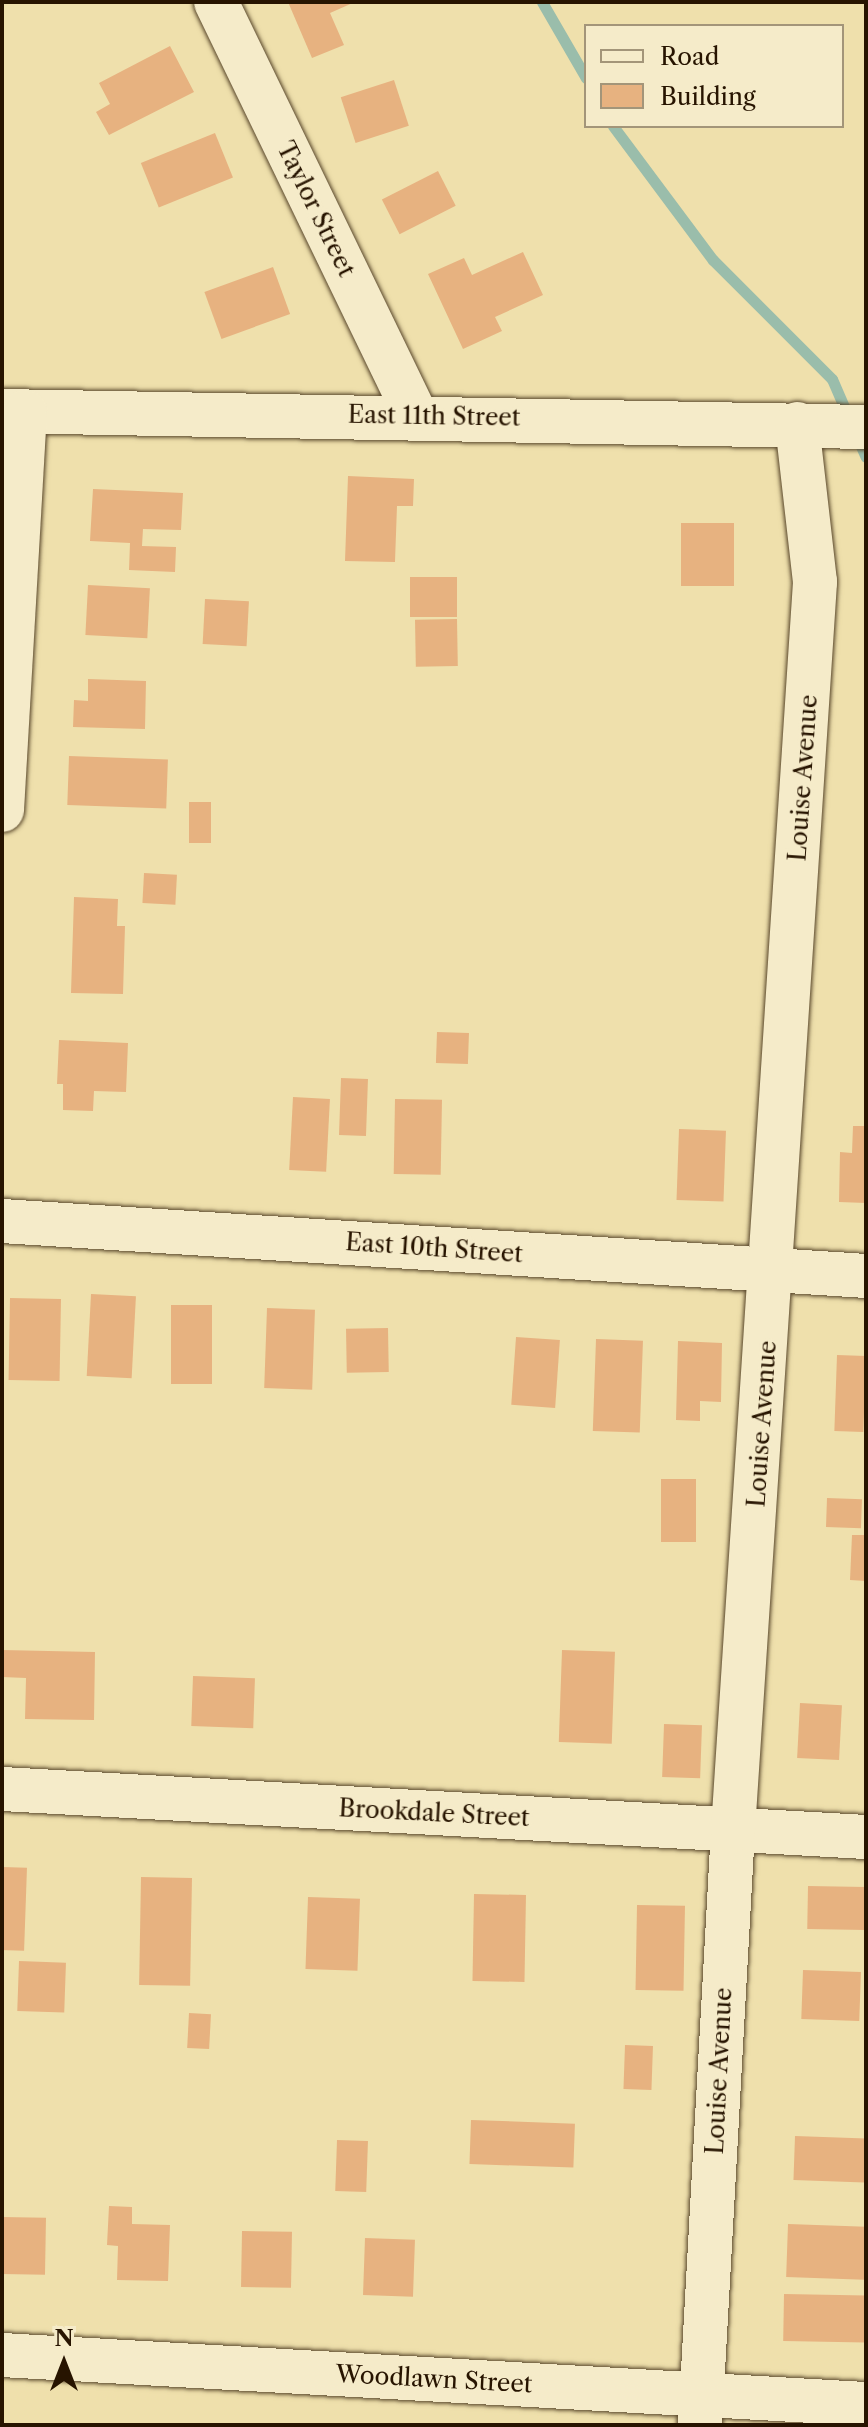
<!DOCTYPE html>
<html>
<head>
<meta charset="utf-8">
<style>
  body { margin:0 }
  #map { position:relative; width:868px; height:2427px; overflow:hidden; background:#efe0ac; font-family:"Libre Caslon Text",serif }
  div>[style] { position:absolute }
  [style*='--x'] { left:calc(var(--x)*1px); top:calc(var(--y)*1px); width:calc(var(--w)*1px); rotate:calc(var(--a)*1deg) }
  .stream>* { height:11px; margin:-5.5px; padding:0 5.5px; transform-origin:5.5px; border-radius:5.5px; background:#9abdab }
  .building>* { inset:0; background:#e7b280; transform-origin:0 0 }
  .roads { filter:drop-shadow(0 0 2px #59472b) drop-shadow(0 0 2px #59472b) }
  .minor>* { height:44px; margin:-22px; padding:0 22px; transform-origin:22px; border-radius:22px; background:#f5ebc9 }
  span { translate:-50% -50%; white-space:nowrap; text-align:center; line-height:1.15; -webkit-text-stroke:6px #f5ebc9; paint-order:stroke }
  .street-label { font-size:24px; color:#271400 }
  .frame { position:absolute; inset:0; border:4px solid #271400; pointer-events:none }
  .legend { position:absolute; left:584px; top:24px; width:260px; height:104px; box-sizing:border-box; background:#f5ebc9; border:2px solid #a39579; margin:0; padding:10px 14px; list-style:none; font-size:24px; color:#271400 }
  .legend li { display:flex; align-items:center; gap:16px; height:40px }
  .legend b { width:40px; border:2px solid #a39579 }
  .north { position:absolute; left:24px; top:2323px; width:80px; height:80px; -webkit-text-stroke:6px #f5ebc9; paint-order:stroke; rotate:0deg; font-size:22px; font-weight:700; line-height:32px; text-align:center; color:#271400 }
  .north::after { content:''; display:block; margin:auto; width:28px; height:36px; background:#271400; clip-path:polygon(50% 0,100% 100%,50% 72%,0 100%) }
</style>
</head>
<body>
<div id="map">
  <div class="stream">
    <i style="--x:542;--y:2;--w:88;--a:59.9"></i>
    <i style="--x:613;--y:126;--w:167;--a:53.3"></i>
    <i style="--x:713;--y:260;--w:168;--a:45"></i>
    <i style="--x:832;--y:379;--w:40;--a:66.6"></i>
    <i style="--x:856;--y:435;--w:24;--a:66"></i>
  </div>
  <div class="building">
    <i style="clip-path:polygon(288px 2px,355px 2px,330px 13px,344px 45px,312px 58px)"></i>
    <i style="clip-path:polygon(170px 46px,194px 92px,109px 135px,96px 112px,110px 104px,99px 83px)"></i>
    <i style="left:394px;top:80px;width:48px;height:56px;rotate:72deg"></i>
    <i style="left:215px;top:133px;width:48px;height:80px;rotate:68deg"></i>
    <i style="left:438px;top:171px;width:39px;height:63px;rotate:63deg"></i>
    <i style="clip-path:polygon(523px 252px,543px 295px,495px 317px,502px 331px,463px 349px,428px 274px,464px 258px,472px 275px)"></i>
    <i style="left:273px;top:267px;width:50px;height:73px;rotate:70deg"></i>
    <i style="clip-path:polygon(348px 476px,414px 479px,413px 506px,397px 506px,395px 562px,345px 561px)"></i>
    <i style="clip-path:polygon(93px 489px,183px 493px,181px 530px,143px 529px,142px 546px,176px 547px,175px 572px,129px 570px,130px 543px,90px 541px)"></i>
    <i style="left:681px;top:523px;width:53px;height:63px"></i>
    <i style="left:410px;top:577px;width:47px;height:40px"></i>
    <i style="left:88px;top:585px;width:62px;height:50px;rotate:3deg"></i>
    <i style="left:205px;top:599px;width:44px;height:45px;rotate:3deg"></i>
    <i style="left:457px;top:619px;width:47px;height:42px;rotate:89deg"></i>
    <i style="clip-path:polygon(88px 679px,146px 681px,145px 729px,73px 727px,74px 700px,88px 701px)"></i>
    <i style="left:69px;top:756px;width:99px;height:49px;rotate:2deg"></i>
    <i style="left:189px;top:802px;width:22px;height:41px"></i>
    <i style="left:144px;top:873px;width:33px;height:30px;rotate:3deg"></i>
    <i style="clip-path:polygon(74px 897px,118px 899px,117px 926px,125px 926px,123px 994px,71px 993px)"></i>
    <i style="left:437px;top:1032px;width:32px;height:31px;rotate:2deg"></i>
    <i style="clip-path:polygon(59px 1040px,128px 1043px,126px 1092px,94px 1091px,93px 1111px,63px 1110px,63px 1084px,57px 1084px)"></i>
    <i style="left:341px;top:1078px;width:27px;height:57px;rotate:2deg"></i>
    <i style="left:293px;top:1097px;width:37px;height:73px;rotate:3deg"></i>
    <i style="left:395px;top:1099px;width:47px;height:75px;rotate:1deg"></i>
    <i style="clip-path:polygon(853px 1126px,866px 1126px,866px 1203px,839px 1202px,840px 1152px,852px 1153px)"></i>
    <i style="left:679px;top:1129px;width:47px;height:71px;rotate:2deg"></i>
    <i style="left:91px;top:1294px;width:45px;height:82px;rotate:3deg"></i>
    <i style="left:10px;top:1298px;width:51px;height:82px;rotate:1deg"></i>
    <i style="left:171px;top:1305px;width:41px;height:79px"></i>
    <i style="left:267px;top:1308px;width:48px;height:80px;rotate:2deg"></i>
    <i style="left:388px;top:1328px;width:44px;height:42px;rotate:89deg"></i>
    <i style="left:516px;top:1337px;width:44px;height:68px;rotate:4deg"></i>
    <i style="left:596px;top:1339px;width:47px;height:92px;rotate:2deg"></i>
    <i style="clip-path:polygon(678px 1341px,722px 1343px,721px 1402px,700px 1401px,700px 1421px,676px 1420px)"></i>
    <i style="left:837px;top:1355px;width:29px;height:76px;rotate:2deg"></i>
    <i style="left:661px;top:1479px;width:35px;height:63px"></i>
    <i style="left:827px;top:1498px;width:35px;height:29px;rotate:2deg"></i>
    <i style="clip-path:polygon(852px 1535px,866px 1535px,866px 1581px,850px 1580px)"></i>
    <i style="clip-path:polygon(2px 1650px,95px 1652px,94px 1720px,25px 1719px,26px 1678px,2px 1677px)"></i>
    <i style="left:562px;top:1650px;width:53px;height:92px;rotate:2deg"></i>
    <i style="left:193px;top:1676px;width:62px;height:50px;rotate:2deg"></i>
    <i style="left:800px;top:1703px;width:42px;height:55px;rotate:3deg"></i>
    <i style="left:664px;top:1724px;width:38px;height:53px;rotate:2deg"></i>
    <i style="left:2px;top:1867px;width:25px;height:83px;rotate:2deg"></i>
    <i style="left:141px;top:1877px;width:51px;height:108px;rotate:1deg"></i>
    <i style="left:808px;top:1886px;width:58px;height:43px;rotate:1deg"></i>
    <i style="left:474px;top:1894px;width:52px;height:87px;rotate:1deg"></i>
    <i style="left:308px;top:1897px;width:52px;height:72px;rotate:2deg"></i>
    <i style="left:637px;top:1905px;width:48px;height:85px;rotate:1deg"></i>
    <i style="left:19px;top:1961px;width:47px;height:50px;rotate:2deg"></i>
    <i style="left:803px;top:1970px;width:58px;height:49px;rotate:2deg"></i>
    <i style="left:189px;top:2013px;width:22px;height:35px;rotate:3deg"></i>
    <i style="left:625px;top:2045px;width:28px;height:44px;rotate:2deg"></i>
    <i style="left:471px;top:2120px;width:104px;height:44px;rotate:2deg"></i>
    <i style="left:795px;top:2136px;width:71px;height:44px;rotate:2deg"></i>
    <i style="left:337px;top:2140px;width:31px;height:51px;rotate:2deg"></i>
    <i style="clip-path:polygon(109px 2206px,132px 2207px,132px 2224px,170px 2225px,168px 2281px,117px 2280px,118px 2246px,107px 2245px)"></i>
    <i style="left:2px;top:2217px;width:44px;height:57px;rotate:1deg"></i>
    <i style="left:788px;top:2224px;width:78px;height:53px;rotate:2deg"></i>
    <i style="left:242px;top:2231px;width:50px;height:56px;rotate:1deg"></i>
    <i style="left:365px;top:2238px;width:50px;height:57px;rotate:2deg"></i>
    <i style="left:784px;top:2294px;width:82px;height:47px;rotate:1deg"></i>
  </div>
  <div class="roads">
    <div class="minor">
      <i style="--x:216;--y:2;--w:459;--a:64.2"></i>
      <i style="--x:2;--y:411;--w:864;--a:1.06"></i>
      <i style="--x:2;--y:810;--w:399;--a:-86.7"></i>
      <i style="--x:2;--y:1221;--w:866;--a:3.64"></i>
      <i style="--x:2;--y:1789;--w:865;--a:3.18"></i>
      <i style="--x:2;--y:2355;--w:865;--a:3.25"></i>
      <i style="--x:700;--y:2425;--w:596;--a:-86.83"></i>
      <i style="--x:733;--y:1830;--w:1251;--a:-86.24"></i>
      <i style="--x:815;--y:582;--w:159;--a:-96.5"></i>
    </div>
  </div>
  <div class="street-label">
    <span style="left:316px;top:209px;rotate:64deg">Taylor Street</span>
    <span style="left:434px;top:416px;rotate:1deg">East 11th Street</span>
    <span style="left:803px;top:778px;rotate:-86deg">Louise Avenue</span>
    <span style="left:434px;top:1248px;rotate:4deg">East 10th Street</span>
    <span style="left:762px;top:1424px;rotate:-86deg">Louise Avenue</span>
    <span style="left:434px;top:1813px;rotate:3deg">Brookdale Street</span>
    <span style="left:719px;top:2071px;rotate:-87deg">Louise Avenue</span>
    <span style="left:434px;top:2379px;rotate:3deg">Woodlawn Street</span>
  </div>
  <div class="frame"></div>
  <ul class="legend">
  <li><b style="height:10px;background:#f5ebc9"></b>Road</li>
  <li><b style="height:22px;background:#e7b280"></b>Building</li>
  </ul>
  <div class="north">N</div>
</div>
</body>
</html>
